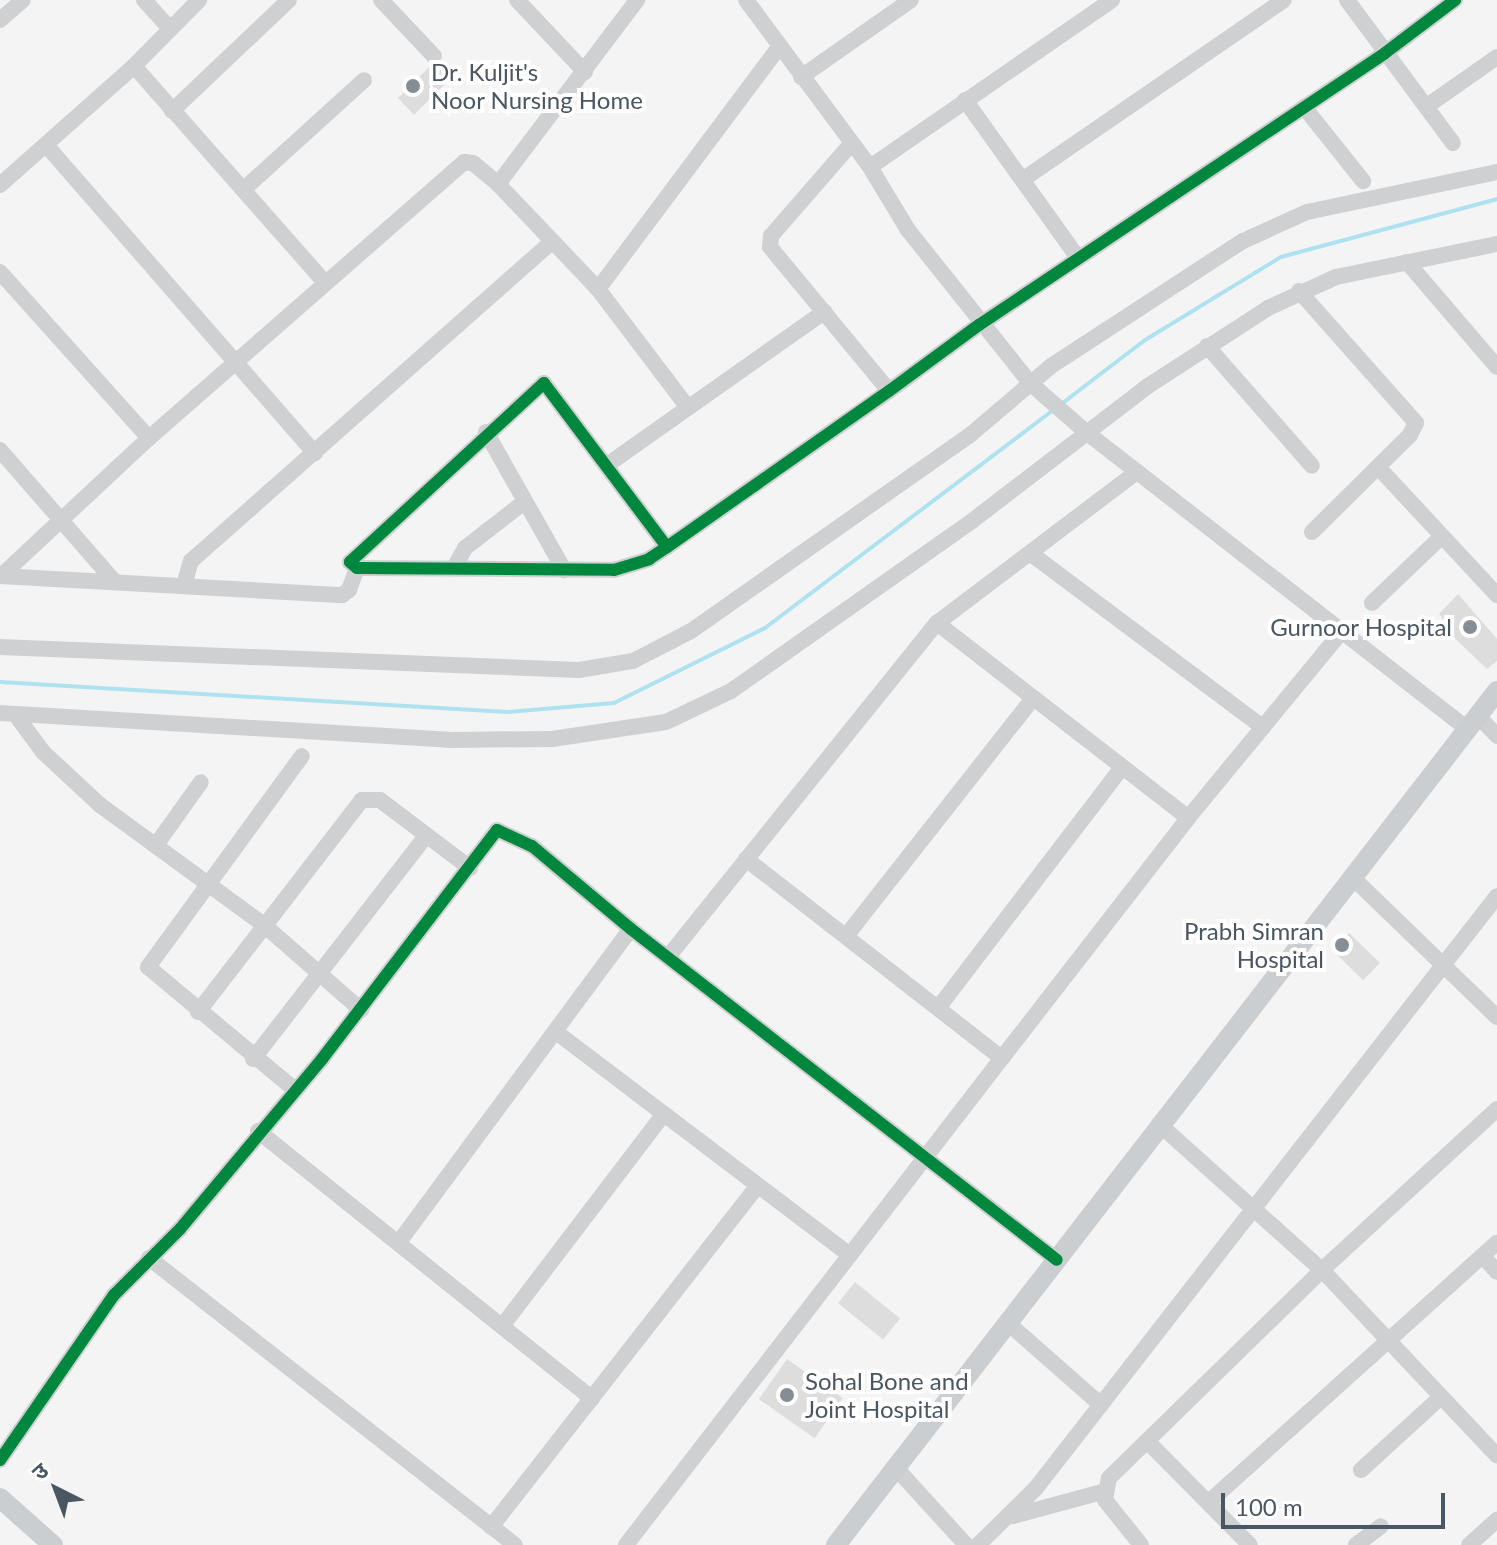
<!DOCTYPE html>
<html>
<head>
<meta charset="utf-8">
<style>
  body { margin:0 }
  #map { position:relative; width:1497px; height:1545px; overflow:hidden; background:#f4f4f4; font-family:Lato,"Noto Sans Devanagari",sans-serif }
  div>[style] { position:absolute }
  [style*='--x'] { left:calc(var(--x)*1px); top:calc(var(--y)*1px); width:calc(var(--w)*1px); rotate:calc(var(--a)*1deg) }
  .stream>* { height:4px; margin:-2px; padding:0 2px; transform-origin:2px; border-radius:2px; background:#aee2f0 }
  .building>* { inset:0; background:#ddddde; transform-origin:0 0 }
  .minor>* { height:16px; margin:-8px; padding:0 8px; transform-origin:8px; border-radius:8px; background:#ced0d2 }
  .major>* { height:20px; margin:-10px; padding:0 10px; transform-origin:10px; border-radius:10px; background:#caced1 }
  .cycleway>* { height:12px; margin:-6px; padding:0 6px; transform-origin:6px; border-radius:6px; background:#00873e }
  .dots>* { width:22px; height:22px; translate:-50% -50%; box-sizing:border-box; border:4px solid #fff; border-radius:50% }
  span { translate:-50% -50%; white-space:nowrap; text-align:center; line-height:1.15; -webkit-text-stroke:8px #fff; paint-order:stroke }
  .poi-label { font-size:24px; color:#4a5661 }
  .left { translate:0 -50%; text-align:left }
  .right { translate:-100% -50%; text-align:right }
  .north { position:absolute; left:16px; top:1449px; width:80px; height:80px; -webkit-text-stroke:6px #fff; paint-order:stroke; rotate:318deg; font-size:22px; font-weight:700; line-height:32px; text-align:center; color:#4a5661 }
  .north::after { content:''; display:block; margin:auto; width:28px; height:36px; background:#4a5661; clip-path:polygon(50% 0,100% 100%,50% 72%,0 100%) }
  .scale { position:absolute; left:1221px; top:1493px; width:224px; height:36px; box-sizing:border-box; border:4px solid #4a5661; border-top:0; padding-left:10px; font-size:24px; line-height:28px; white-space:nowrap; color:#4a5661; -webkit-text-stroke:6px #fff; paint-order:stroke }
</style>
</head>
<body>
<div id="map">
  <div class="stream">
    <i style="--x:1060;--y:405;--w:107;--a:-37.4"></i>
    <i style="--x:1145;--y:340;--w:159;--a:-31.4"></i>
    <i style="--x:1281;--y:257;--w:224;--a:-15"></i>
    <i style="--x:0;--y:682;--w:508;--a:3.39"></i>
    <i style="--x:507;--y:712;--w:107;--a:-4.8"></i>
    <i style="--x:614;--y:703;--w:169;--a:-26.4"></i>
    <i style="--x:765;--y:628;--w:361;--a:-37.1"></i>
  </div>
  <div class="building">
    <i style="clip-path:polygon(430px 66px,438px 66px,450px 79px,414px 115px,398px 98px)"></i>
    <i style="clip-path:polygon(1458px 594px,1497px 639px,1497px 661px,1487px 669px,1443px 627px,1447px 624px,1439px 614px)"></i>
    <i style="left:1349px;top:933px;width:43px;height:24px;rotate:44deg"></i>
    <i style="left:855px;top:1282px;width:58px;height:27px;rotate:39deg"></i>
    <i style="left:787px;top:1359px;width:68px;height:49px;rotate:35deg"></i>
  </div>
  <div class="minor">
    <i style="--x:144;--y:0;--w:38;--a:48"></i>
    <i style="--x:381;--y:0;--w:77;--a:46.6"></i>
    <i style="--x:517;--y:0;--w:99;--a:46.6"></i>
    <i style="--x:746;--y:0;--w:208;--a:53.4"></i>
    <i style="--x:870;--y:167;--w:74;--a:58.9"></i>
    <i style="--x:908;--y:230;--w:196;--a:51.4"></i>
    <i style="--x:1030;--y:383;--w:74;--a:41.2"></i>
    <i style="--x:1086;--y:432;--w:484;--a:37.9"></i>
    <i style="--x:1347;--y:0;--w:178;--a:53.5"></i>
    <i style="--x:0;--y:20;--w:30;--a:-41"></i>
    <i style="--x:134;--y:66;--w:289;--a:48.6"></i>
    <i style="--x:801;--y:77;--w:134;--a:-35"></i>
    <i style="--x:965;--y:100;--w:194;--a:54.4"></i>
    <i style="--x:1427;--y:106;--w:85;--a:-35"></i>
    <i style="--x:1304;--y:107;--w:95;--a:51.4"></i>
    <i style="--x:172;--y:111;--w:161;--a:-43.5"></i>
    <i style="--x:851;--y:144;--w:122;--a:131"></i>
    <i style="--x:771;--y:236;--w:11;--a:95"></i>
    <i style="--x:770;--y:247;--w:187;--a:50.4"></i>
    <i style="--x:46;--y:145;--w:409;--a:48.9"></i>
    <i style="--x:870;--y:167;--w:294;--a:-34.6"></i>
    <i style="--x:1025;--y:178;--w:314;--a:-34.5"></i>
    <i style="--x:498;--y:184;--w:231;--a:-52.9"></i>
    <i style="--x:0;--y:185;--w:179;--a:-41.6"></i>
    <i style="--x:134;--y:66;--w:93;--a:-45.4"></i>
    <i style="--x:244;--y:189;--w:162;--a:-42.2"></i>
    <i style="--x:1407;--y:262;--w:138;--a:49.4"></i>
    <i style="--x:0;--y:272;--w:223;--a:48.1"></i>
    <i style="--x:598;--y:289;--w:302;--a:-53.2"></i>
    <i style="--x:1299;--y:291;--w:176;--a:48.4"></i>
    <i style="--x:1416;--y:423;--w:13;--a:117"></i>
    <i style="--x:1410;--y:435;--w:138;--a:135.3"></i>
    <i style="--x:1207;--y:346;--w:159;--a:48.8"></i>
    <i style="--x:486;--y:432;--w:159;--a:60.5"></i>
    <i style="--x:0;--y:450;--w:174;--a:49"></i>
    <i style="--x:607;--y:465;--w:266;--a:-35.2"></i>
    <i style="--x:1378;--y:467;--w:175;--a:47.1"></i>
    <i style="--x:667;--y:547;--w:205;--a:-126.9"></i>
    <i style="--x:544;--y:383;--w:264;--a:137.3"></i>
    <i style="--x:350;--y:562;--w:9;--a:41"></i>
    <i style="--x:357;--y:568;--w:257;--a:0.4"></i>
    <i style="--x:614;--y:570;--w:37;--a:-17"></i>
    <i style="--x:649;--y:559;--w:22;--a:-34"></i>
    <i style="--x:667;--y:547;--w:271;--a:-35.1"></i>
    <i style="--x:889;--y:391;--w:112;--a:-36.3"></i>
    <i style="--x:979;--y:325;--w:489;--a:-33.8"></i>
    <i style="--x:1385;--y:53;--w:88;--a:-37.1"></i>
    <i style="--x:1030;--y:553;--w:291;--a:36.8"></i>
    <i style="--x:454;--y:568;--w:23;--a:-61"></i>
    <i style="--x:465;--y:548;--w:73;--a:-37.8"></i>
    <i style="--x:0;--y:576;--w:343;--a:3.2"></i>
    <i style="--x:342;--y:595;--w:9;--a:-36"></i>
    <i style="--x:349;--y:590;--w:23;--a:-70"></i>
    <i style="--x:1;--y:576;--w:202;--a:-43"></i>
    <i style="--x:149;--y:438;--w:419;--a:-41.2"></i>
    <i style="--x:464;--y:162;--w:9;--a:6"></i>
    <i style="--x:473;--y:163;--w:33;--a:40"></i>
    <i style="--x:498;--y:184;--w:145;--a:46.4"></i>
    <i style="--x:598;--y:289;--w:146;--a:52.8"></i>
    <i style="--x:184;--y:585;--w:25;--a:-74"></i>
    <i style="--x:191;--y:561;--w:480;--a:-41.5"></i>
    <i style="--x:1372;--y:603;--w:97;--a:-43.7"></i>
    <i style="--x:937;--y:623;--w:318;--a:37.8"></i>
    <i style="--x:0;--y:647;--w:579;--a:2.27"></i>
    <i style="--x:579;--y:670;--w:55;--a:-9.5"></i>
    <i style="--x:633;--y:661;--w:65;--a:-27.3"></i>
    <i style="--x:691;--y:631;--w:341;--a:-35.1"></i>
    <i style="--x:970;--y:435;--w:106;--a:-40.4"></i>
    <i style="--x:1051;--y:366;--w:229;--a:-33.1"></i>
    <i style="--x:1243;--y:241;--w:70;--a:-24.4"></i>
    <i style="--x:1307;--y:212;--w:194;--a:-11.9"></i>
    <i style="--x:0;--y:713;--w:450;--a:3.4"></i>
    <i style="--x:449;--y:740;--w:103;--a:-0.6"></i>
    <i style="--x:552;--y:739;--w:115;--a:-8.5"></i>
    <i style="--x:666;--y:722;--w:72;--a:-25.5"></i>
    <i style="--x:731;--y:691;--w:295;--a:-35.2"></i>
    <i style="--x:972;--y:521;--w:222;--a:-37.5"></i>
    <i style="--x:1148;--y:386;--w:143;--a:-33"></i>
    <i style="--x:1268;--y:308;--w:75;--a:-24.5"></i>
    <i style="--x:1336;--y:277;--w:164;--a:-11.6"></i>
    <i style="--x:15;--y:714;--w:47;--a:53.6"></i>
    <i style="--x:43;--y:752;--w:78;--a:42.9"></i>
    <i style="--x:100;--y:805;--w:203;--a:36.2"></i>
    <i style="--x:264;--y:925;--w:129;--a:41.2"></i>
    <i style="--x:1478;--y:716;--w:28;--a:46"></i>
    <i style="--x:156;--y:845;--w:77;--a:-54.5"></i>
    <i style="--x:746;--y:859;--w:324;--a:37.9"></i>
    <i style="--x:1002;--y:1058;--w:304;--a:-52.2"></i>
    <i style="--x:1188;--y:818;--w:242;--a:-50.5"></i>
    <i style="--x:1353;--y:878;--w:200;--a:44"></i>
    <i style="--x:846;--y:936;--w:303;--a:-51.8"></i>
    <i style="--x:668;--y:957;--w:429;--a:-51.2"></i>
    <i style="--x:937;--y:623;--w:251;--a:-37.1"></i>
    <i style="--x:938;--y:1008;--w:303;--a:-52.6"></i>
    <i style="--x:198;--y:1012;--w:268;--a:-52.3"></i>
    <i style="--x:362;--y:800;--w:18;--a:0"></i>
    <i style="--x:380;--y:800;--w:113;--a:37.1"></i>
    <i style="--x:556;--y:1032;--w:369;--a:37.2"></i>
    <i style="--x:253;--y:1059;--w:282;--a:-52.2"></i>
    <i style="--x:294;--y:1089;--w:190;--a:-140.1"></i>
    <i style="--x:148;--y:967;--w:261;--a:-53.9"></i>
    <i style="--x:1159;--y:1124;--w:219;--a:41.9"></i>
    <i style="--x:1322;--y:1270;--w:255;--a:46.7"></i>
    <i style="--x:258;--y:1131;--w:428;--a:38.7"></i>
    <i style="--x:399;--y:1242;--w:390;--a:-53.5"></i>
    <i style="--x:1483;--y:1256;--w:21;--a:49"></i>
    <i style="--x:149;--y:1258;--w:465;--a:38.1"></i>
    <i style="--x:1008;--y:1323;--w:124;--a:41.4"></i>
    <i style="--x:503;--y:1325;--w:264;--a:-52.7"></i>
    <i style="--x:1147;--y:1441;--w:146;--a:45.3"></i>
    <i style="--x:0;--y:1460;--w:201;--a:-55.4"></i>
    <i style="--x:114;--y:1295;--w:93;--a:-45"></i>
    <i style="--x:180;--y:1229;--w:222;--a:-50.1"></i>
    <i style="--x:322;--y:1059;--w:288;--a:-52.6"></i>
    <i style="--x:497;--y:830;--w:38;--a:25"></i>
    <i style="--x:532;--y:846;--w:129;--a:40"></i>
    <i style="--x:631;--y:929;--w:539;--a:37.85"></i>
    <i style="--x:896;--y:1468;--w:104;--a:47.7"></i>
    <i style="--x:1361;--y:1470;--w:108;--a:-42.4"></i>
    <i style="--x:1210;--y:1501;--w:386;--a:-42"></i>
    <i style="--x:1013;--y:1516;--w:92;--a:-15.1"></i>
    <i style="--x:491;--y:1527;--w:432;--a:-52"></i>
    <i style="--x:626;--y:1545;--w:615;--a:-52.33"></i>
    <i style="--x:978;--y:1545;--w:81;--a:-44.5"></i>
    <i style="--x:1036;--y:1488;--w:750;--a:-52.09"></i>
    <i style="--x:1141;--y:1545;--w:58;--a:-128.7"></i>
    <i style="--x:1105;--y:1500;--w:22;--a:-80"></i>
    <i style="--x:1109;--y:1478;--w:298;--a:-44.3"></i>
    <i style="--x:1322;--y:1270;--w:238;--a:-42.6"></i>
    <i style="--x:1356;--y:1545;--w:31;--a:-37"></i>
    <i style="--x:1469;--y:1545;--w:38;--a:-42"></i>
  </div>
  <div class="major">
    <i style="--x:0;--y:1498;--w:71;--a:41.6"></i>
    <i style="--x:836;--y:1545;--w:1080;--a:-52.26"></i>
  </div>
  <div class="cycleway">
    <i style="--x:667;--y:547;--w:205;--a:-126.9"></i>
    <i style="--x:544;--y:383;--w:264;--a:137.3"></i>
    <i style="--x:350;--y:562;--w:9;--a:41"></i>
    <i style="--x:357;--y:568;--w:257;--a:0.4"></i>
    <i style="--x:614;--y:570;--w:37;--a:-17"></i>
    <i style="--x:649;--y:559;--w:22;--a:-34"></i>
    <i style="--x:667;--y:547;--w:271;--a:-35.1"></i>
    <i style="--x:889;--y:391;--w:112;--a:-36.3"></i>
    <i style="--x:979;--y:325;--w:489;--a:-33.8"></i>
    <i style="--x:1385;--y:53;--w:88;--a:-37.1"></i>
    <i style="--x:0;--y:1460;--w:201;--a:-55.4"></i>
    <i style="--x:114;--y:1295;--w:93;--a:-45"></i>
    <i style="--x:180;--y:1229;--w:222;--a:-50.1"></i>
    <i style="--x:322;--y:1059;--w:288;--a:-52.6"></i>
    <i style="--x:497;--y:830;--w:38;--a:25"></i>
    <i style="--x:532;--y:846;--w:129;--a:40"></i>
    <i style="--x:631;--y:929;--w:539;--a:37.85"></i>
  </div>
  <div class="dots">
    <i style="left:413px;top:86px;background:#868d94"></i>
    <i style="left:1470px;top:627px;background:#868d94"></i>
    <i style="left:1342px;top:945px;background:#868d94"></i>
    <i style="left:787px;top:1395px;background:#868d94"></i>
  </div>
  <div class="poi-label">
    <span class="left" style="left:431px;top:86px">Dr. Kuljit's<br>Noor Nursing Home</span>
    <span class="right" style="left:1452px;top:627px">Gurnoor Hospital</span>
    <span class="right" style="left:1324px;top:945px">Prabh Simran<br>Hospital</span>
    <span class="left" style="left:805px;top:1395px">Sohal Bone and<br>Joint Hospital</span>
  </div>
  <div class="north">उ</div>
  <div class="scale">100 m</div>
</div>
</body>
</html>
